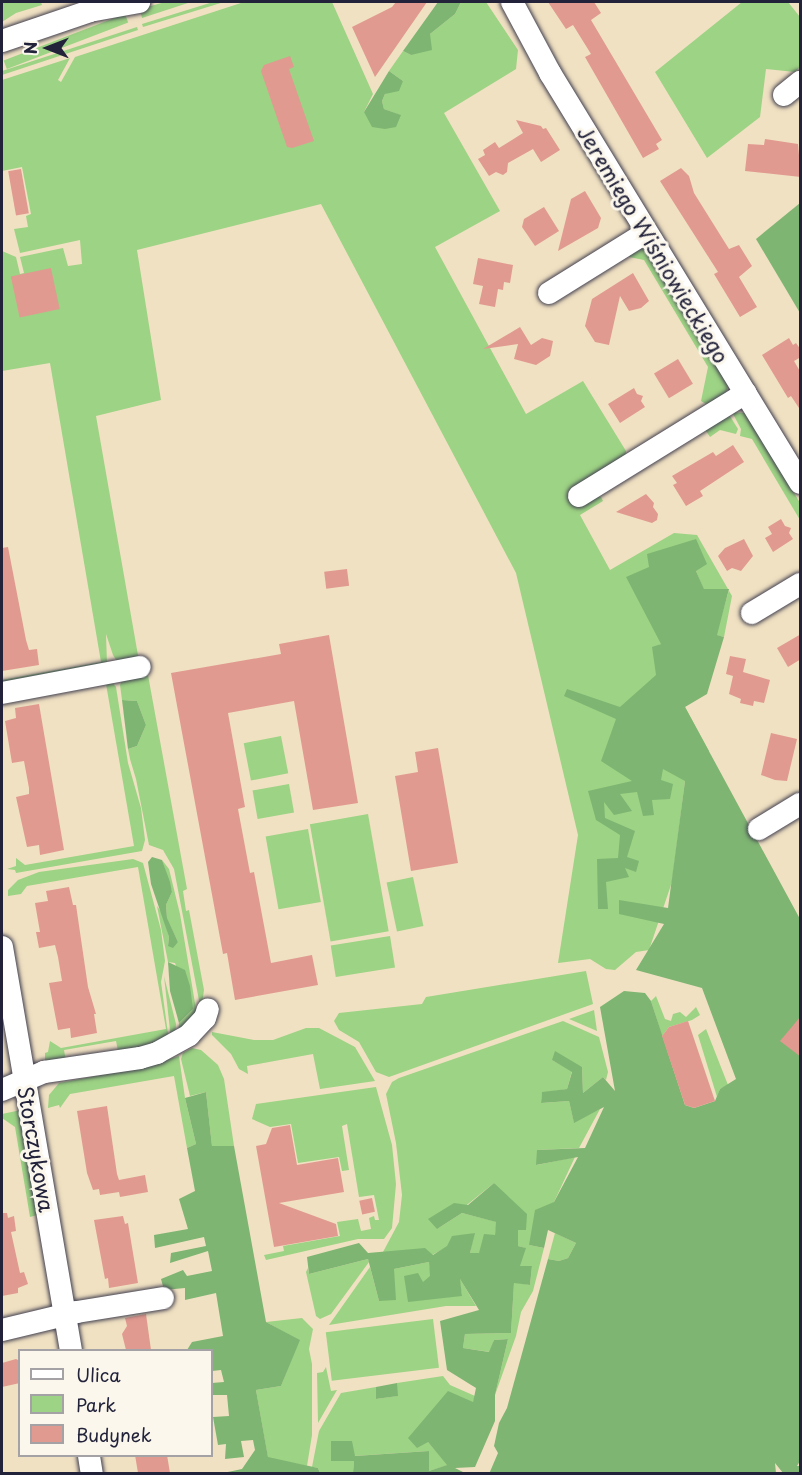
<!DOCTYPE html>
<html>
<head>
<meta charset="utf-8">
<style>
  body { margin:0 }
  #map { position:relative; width:802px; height:1475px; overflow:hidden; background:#f0e1c2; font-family:"Playpen Sans",sans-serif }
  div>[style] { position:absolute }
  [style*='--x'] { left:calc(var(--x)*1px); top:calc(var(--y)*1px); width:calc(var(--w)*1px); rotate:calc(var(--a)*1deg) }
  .green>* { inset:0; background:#9dd384; transform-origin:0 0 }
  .forest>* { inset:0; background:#7eb572 }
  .building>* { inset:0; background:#e19a90; transform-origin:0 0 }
  .roads { filter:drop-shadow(0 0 2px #413f4f) drop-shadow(0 0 2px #413f4f) }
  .minor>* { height:22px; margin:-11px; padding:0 11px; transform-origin:11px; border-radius:11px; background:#fff }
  span { translate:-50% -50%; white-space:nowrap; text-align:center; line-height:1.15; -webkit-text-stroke:6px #fbf7ec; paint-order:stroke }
  .street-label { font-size:21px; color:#22223b }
  .frame { position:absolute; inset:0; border:3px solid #22223b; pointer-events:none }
  .legend { position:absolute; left:18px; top:1349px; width:195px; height:108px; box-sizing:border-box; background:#fbf7ec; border:2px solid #a4a2a5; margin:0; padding:8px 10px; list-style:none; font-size:18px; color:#22223b }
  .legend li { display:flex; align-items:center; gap:12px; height:30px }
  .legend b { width:30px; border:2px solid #a4a2a5 }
  .north { position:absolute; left:18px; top:18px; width:60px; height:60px; -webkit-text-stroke:4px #fbf7ec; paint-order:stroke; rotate:270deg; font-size:16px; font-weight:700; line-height:24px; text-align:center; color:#22223b }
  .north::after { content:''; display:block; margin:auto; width:21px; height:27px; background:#22223b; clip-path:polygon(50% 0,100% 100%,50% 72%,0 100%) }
</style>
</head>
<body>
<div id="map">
  <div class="green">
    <i style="clip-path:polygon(2px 2px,41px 2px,42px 5px,16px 13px,2px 22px)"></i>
    <i style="clip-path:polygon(165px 2px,191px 2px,142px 18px,140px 9px)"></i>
    <i style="clip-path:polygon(213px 2px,224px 2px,143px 27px,142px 24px)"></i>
    <i style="clip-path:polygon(244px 2px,332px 2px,373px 94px,364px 112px,400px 115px,384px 109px,382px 101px,385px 94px,403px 81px,389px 71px,403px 51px,411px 55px,430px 34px,455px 14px,461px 2px,486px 2px,518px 50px,516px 69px,444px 113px,500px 211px,435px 247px,526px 414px,583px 381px,626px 451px,626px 458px,568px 492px,577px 507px,595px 496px,601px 497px,603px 501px,580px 515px,610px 570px,674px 533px,697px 535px,732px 596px,724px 637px,716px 635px,729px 590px,704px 590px,696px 571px,695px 539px,661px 644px,653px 648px,709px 751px,685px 781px,672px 882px,649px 950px,636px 952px,615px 970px,606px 969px,590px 959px,558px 963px,578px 835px,516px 573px,321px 204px,137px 250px,161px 400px,96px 416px,139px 661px,118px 663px,113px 655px,106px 634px,107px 664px,2px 686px,2px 680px,101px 662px,50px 363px,2px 371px,2px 251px,16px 257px,20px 274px,24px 273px,20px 257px,63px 248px,68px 266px,82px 264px,80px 240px,20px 253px,14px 229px,28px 227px,26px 216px,31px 214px,22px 167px,2px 171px,2px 80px,70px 58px,58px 80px,61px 82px,75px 57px)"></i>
    <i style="clip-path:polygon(742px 2px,788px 2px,800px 17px,800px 67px,795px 72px,766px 69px,760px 117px,707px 158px,655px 72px)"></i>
    <i style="left:125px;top:14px;width:9px;height:130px;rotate:69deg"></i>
    <i style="clip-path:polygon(137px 27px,138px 30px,2px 75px,2px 71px)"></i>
    <i style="clip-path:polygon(646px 245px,729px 382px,725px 397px,706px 404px,701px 401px,708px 367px,644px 260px,629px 257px,631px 248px)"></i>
    <i style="clip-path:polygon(732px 412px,745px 413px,762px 438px,800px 503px,800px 520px,752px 439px,740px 436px,741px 429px)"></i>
    <i style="clip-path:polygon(728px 413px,738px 429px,736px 434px,720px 430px,710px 437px,704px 428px)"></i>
    <i style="clip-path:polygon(148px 675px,187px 889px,183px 891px,186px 911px,189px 910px,204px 990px,201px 1011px,174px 869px,163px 850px,149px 845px,136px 779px,130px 759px,128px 749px,137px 746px,146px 725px,137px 701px,122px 700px,120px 685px,123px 677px)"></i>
    <i style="clip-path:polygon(110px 679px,116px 687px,128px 763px,141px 808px,145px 840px,142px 851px,16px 873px,15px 870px,7px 869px,16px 866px,16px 858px,25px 865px,134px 846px,106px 684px)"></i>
    <i style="left:281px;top:736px;width:38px;height:38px;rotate:79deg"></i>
    <i style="left:289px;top:784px;width:29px;height:37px;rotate:80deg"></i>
    <i style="left:368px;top:814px;width:119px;height:59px;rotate:80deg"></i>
    <i style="left:308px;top:829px;width:74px;height:43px;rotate:80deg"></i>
    <i style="clip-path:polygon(133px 859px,143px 863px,161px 930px,165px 961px,161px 982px,169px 1041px,118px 1051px,116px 1041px,64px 1050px,66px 1061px,45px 1062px,45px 1053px,48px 1052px,50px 1041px,61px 1048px,166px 1029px,138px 867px,27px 886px,21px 894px,8px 896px,8px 890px,18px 880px,39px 872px)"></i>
    <i style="clip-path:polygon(162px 860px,169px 869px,180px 914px,197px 1015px,178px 1035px,179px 1023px,193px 1009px,175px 963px,168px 962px,157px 906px,162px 913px,169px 937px,168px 946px,178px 942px,167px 919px,166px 905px,172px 892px)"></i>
    <i style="left:413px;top:877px;width:50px;height:27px;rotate:78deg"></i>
    <i style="left:390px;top:936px;width:32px;height:60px;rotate:81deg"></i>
    <i style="clip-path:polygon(586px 971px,593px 1004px,389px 1077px,376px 1072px,359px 1042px,339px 1030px,334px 1021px,339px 1013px,422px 1004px,426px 997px)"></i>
    <i style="clip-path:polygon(164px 976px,176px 1024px,175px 1036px,171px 1039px)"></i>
    <i style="clip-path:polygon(656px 996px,665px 1019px,671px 1021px,673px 1014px,680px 1012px,686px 1017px,696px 1007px,700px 1015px,692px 1020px,669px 1027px,662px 1036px,651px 1001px)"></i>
    <i style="clip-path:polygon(594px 1010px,597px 1031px,569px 1019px)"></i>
    <i style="clip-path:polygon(563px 1021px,599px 1037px,608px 1072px,606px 1080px,603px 1077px,583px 1093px,582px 1067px,552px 1060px,572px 1071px,567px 1089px,542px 1093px,541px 1103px,569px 1101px,574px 1122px,600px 1109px,579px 1148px,537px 1150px,537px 1165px,575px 1157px,554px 1202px,529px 1245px,544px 1248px,533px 1291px,521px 1312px,516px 1336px,495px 1395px,508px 1339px,494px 1340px,490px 1352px,463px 1348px,465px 1334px,511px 1333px,514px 1282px,530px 1285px,532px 1266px,519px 1266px,525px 1248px,518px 1246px,518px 1230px,494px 1183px,437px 1229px,462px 1213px,497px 1222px,495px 1235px,479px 1253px,470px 1253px,474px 1233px,432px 1255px,383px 1252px,399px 1222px,402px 1195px,396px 1143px,386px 1094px,392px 1082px,399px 1078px)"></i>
    <i style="clip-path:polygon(306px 1028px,319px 1028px,355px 1047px,375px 1081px,320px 1089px,313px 1054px,247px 1066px,248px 1074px,239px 1069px,231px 1054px,212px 1035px,212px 1032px,254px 1040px,273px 1040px)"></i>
    <i style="clip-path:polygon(706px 1029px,728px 1085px,720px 1089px,717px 1097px,698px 1035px)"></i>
    <i style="clip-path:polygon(192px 1048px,201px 1050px,218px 1065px,224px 1079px,234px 1146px,212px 1146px,206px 1092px,190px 1096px,181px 1059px,183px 1053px)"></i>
    <i style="clip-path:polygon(179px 1056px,185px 1098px,196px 1144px,187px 1148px,174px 1076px,70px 1094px,60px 1108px,59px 1105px,48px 1108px,49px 1095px,59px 1083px,144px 1067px)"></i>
    <i style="clip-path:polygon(376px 1087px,392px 1145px,396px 1184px,392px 1228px,384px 1239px,358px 1239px,266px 1260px,264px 1255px,284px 1251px,283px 1246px,340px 1236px,337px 1222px,358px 1219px,361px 1231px,371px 1229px,369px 1218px,374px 1216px,375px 1220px,379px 1220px,374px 1195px,359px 1197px,347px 1124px,342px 1126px,349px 1170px,342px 1171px,339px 1157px,298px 1163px,291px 1124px,270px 1127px,252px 1119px,256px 1104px)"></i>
    <i style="clip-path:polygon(21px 1110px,41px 1214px,30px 1217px,15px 1127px,2px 1118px,2px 1114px)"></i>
    <i style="clip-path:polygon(555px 1233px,576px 1243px,568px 1258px,559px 1261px,548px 1259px)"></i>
    <i style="clip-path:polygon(368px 1259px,369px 1262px,331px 1314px,320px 1319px,316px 1316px,306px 1272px,308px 1268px,309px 1274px)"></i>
    <i style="clip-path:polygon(429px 1262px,431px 1276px,423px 1283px,404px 1276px,462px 1296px,459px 1277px,476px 1306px,446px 1306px,329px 1325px,370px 1267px,379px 1301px,394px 1269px)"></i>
    <i style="clip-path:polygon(302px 1318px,313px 1329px,309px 1349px,312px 1364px,312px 1435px,307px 1466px,268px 1458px,256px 1390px,281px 1386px,299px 1340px,266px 1322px)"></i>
    <i style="left:433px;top:1319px;width:49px;height:108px;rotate:83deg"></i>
    <i style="clip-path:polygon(326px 1367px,331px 1391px,337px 1390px,318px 1423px,317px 1373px,323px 1372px)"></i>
    <i style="clip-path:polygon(443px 1376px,450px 1385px,475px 1396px,473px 1402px,428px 1442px,448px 1465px,429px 1471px,429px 1451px,354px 1456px,351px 1441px,331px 1441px,354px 1461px,353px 1473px,320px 1473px,318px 1468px,312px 1467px,319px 1431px,341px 1393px,376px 1387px,376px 1399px,397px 1396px,397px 1383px)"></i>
  </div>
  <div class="forest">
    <i style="clip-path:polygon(438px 2px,461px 2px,455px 14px,430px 34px,432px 50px,411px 55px,403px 51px)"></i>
    <i style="clip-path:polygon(389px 71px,403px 81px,399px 91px,385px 94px,382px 101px,384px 109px,401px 115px,396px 127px,385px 129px,372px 127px,364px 112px)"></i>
    <i style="clip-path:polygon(800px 203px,800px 313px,756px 239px)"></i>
    <i style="clip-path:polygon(696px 539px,707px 564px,696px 571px,704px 589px,729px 589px,717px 635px,724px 637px,707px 694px,685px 707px,800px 919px,800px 1461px,797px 1466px,800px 1466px,800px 1473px,783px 1473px,775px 1463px,776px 1473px,489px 1474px,498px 1453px,494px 1446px,499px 1423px,507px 1408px,548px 1259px,559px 1261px,568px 1258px,576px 1243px,548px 1230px,544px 1248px,529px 1245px,535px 1210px,554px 1202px,578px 1157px,536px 1165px,537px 1150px,585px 1148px,604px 1107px,574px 1123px,569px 1101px,541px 1103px,542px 1092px,567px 1089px,572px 1072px,552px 1060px,555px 1051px,582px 1067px,583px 1093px,603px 1077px,615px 1091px,600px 1007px,624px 991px,645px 993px,651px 1001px,685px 1105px,694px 1108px,715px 1101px,720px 1089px,736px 1079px,702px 988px,636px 970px,664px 924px,619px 914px,619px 900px,668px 908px,685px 781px,663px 769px,661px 780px,673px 784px,670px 799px,652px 800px,654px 815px,643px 816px,637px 792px,620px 794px,632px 811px,614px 815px,604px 802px,605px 818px,635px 831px,627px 857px,639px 861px,636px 872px,625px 868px,629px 877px,606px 882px,608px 909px,598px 909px,597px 859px,618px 858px,620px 835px,596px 820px,588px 791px,632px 781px,601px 761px,616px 719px,564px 696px,567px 689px,620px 707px,656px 675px,652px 647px,661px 644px,626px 577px,649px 567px,647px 554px)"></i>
    <i style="clip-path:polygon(122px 700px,137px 701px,146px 725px,137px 746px,128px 749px)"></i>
    <i style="clip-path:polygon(152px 857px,162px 860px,170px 882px,172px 892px,166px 905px,167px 918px,178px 942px,173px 948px,168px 946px,169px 937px,151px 884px,148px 862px)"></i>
    <i style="clip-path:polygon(168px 962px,185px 970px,190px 986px,193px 1009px,179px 1023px,170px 991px)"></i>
    <i style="clip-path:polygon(206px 1092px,212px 1146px,234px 1146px,266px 1322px,300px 1340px,281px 1386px,256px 1390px,268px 1457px,318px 1468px,320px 1473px,223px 1473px,242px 1469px,255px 1450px,253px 1440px,241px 1441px,244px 1457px,225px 1459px,226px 1444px,218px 1445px,213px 1417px,229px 1416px,227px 1395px,212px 1395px,212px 1383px,224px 1382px,221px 1370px,212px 1371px,212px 1350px,187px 1350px,192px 1342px,223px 1336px,216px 1293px,185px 1300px,185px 1288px,164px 1290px,161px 1279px,183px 1270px,187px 1276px,212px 1271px,208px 1251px,170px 1263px,171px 1253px,206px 1246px,204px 1237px,155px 1248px,154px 1235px,188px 1229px,179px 1199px,195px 1191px,187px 1148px,196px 1144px,185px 1098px)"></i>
    <i style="clip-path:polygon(494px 1183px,527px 1214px,526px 1230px,518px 1230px,518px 1246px,526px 1248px,520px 1266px,532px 1266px,530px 1285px,514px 1283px,511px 1333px,465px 1334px,463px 1348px,489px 1352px,494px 1340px,508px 1339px,495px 1395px,495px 1421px,475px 1467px,455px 1468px,465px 1473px,353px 1473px,354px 1461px,331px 1461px,331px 1441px,352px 1441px,355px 1456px,429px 1451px,429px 1471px,447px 1465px,428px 1442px,417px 1448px,408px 1438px,448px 1391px,473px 1402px,476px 1388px,447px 1370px,440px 1321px,479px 1310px,460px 1279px,462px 1296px,408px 1302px,404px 1276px,418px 1273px,423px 1282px,430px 1276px,429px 1262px,394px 1269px,396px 1300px,379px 1301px,368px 1259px,309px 1274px,307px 1257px,359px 1243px,368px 1253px,425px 1248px,433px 1255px,447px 1246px,452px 1236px,475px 1233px,470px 1253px,479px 1253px,484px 1234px,495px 1235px,496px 1222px,462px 1213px,437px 1229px,428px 1219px,454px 1203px,468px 1205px)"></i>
    <i style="clip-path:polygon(397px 1383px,398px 1396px,376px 1399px,376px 1387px)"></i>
  </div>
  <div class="building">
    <i style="clip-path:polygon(396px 2px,427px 2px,375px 77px,352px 27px,392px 7px)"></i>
    <i style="clip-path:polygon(548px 2px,594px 2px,601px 13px,591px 20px,662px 140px,656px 144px,659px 149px,643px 158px,585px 57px,591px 54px,573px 25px,566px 29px)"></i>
    <i style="clip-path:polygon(290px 56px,294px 67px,289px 69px,314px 141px,292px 148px,287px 147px,261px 71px,264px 65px)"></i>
    <i style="clip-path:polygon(516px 120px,541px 126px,543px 129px,546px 128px,560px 150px,541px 162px,533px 149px,508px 163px,507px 172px,503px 175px,496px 172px,489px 176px,478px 159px,485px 155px,483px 150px,495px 142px,499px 148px,523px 133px)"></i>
    <i style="clip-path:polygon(765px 139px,798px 144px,801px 177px,745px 171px,748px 144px,764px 145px)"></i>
    <i style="clip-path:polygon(681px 168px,689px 176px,694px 193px,729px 249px,739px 245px,752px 266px,739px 277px,757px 307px,740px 317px,714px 274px,718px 272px,660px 181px)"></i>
    <i style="left:21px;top:169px;width:45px;height:13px;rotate:80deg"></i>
    <i style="clip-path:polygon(585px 191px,601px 218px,598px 228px,558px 251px,571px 199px)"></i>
    <i style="clip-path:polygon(544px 207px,559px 231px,535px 246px,522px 227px,524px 219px)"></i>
    <i style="clip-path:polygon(478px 258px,513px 265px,510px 283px,504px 282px,503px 290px,498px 289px,495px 307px,479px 304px,483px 286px,473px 284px)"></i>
    <i style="left:51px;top:268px;width:42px;height:41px;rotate:78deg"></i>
    <i style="clip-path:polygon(633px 273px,649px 301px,641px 308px,629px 311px,620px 296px,609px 345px,595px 342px,585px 326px,592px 299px)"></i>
    <i style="clip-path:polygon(520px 327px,531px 345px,542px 338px,553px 341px,550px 356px,536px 365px,514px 359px,518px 344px,483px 349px)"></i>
    <i style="clip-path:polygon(789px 338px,793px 345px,796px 343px,801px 350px,801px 357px,794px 361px,801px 373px,801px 411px,791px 396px,788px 398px,762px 355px)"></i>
    <i style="left:678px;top:359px;width:29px;height:28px;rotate:59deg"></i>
    <i style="clip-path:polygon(634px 388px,637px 394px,643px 396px,641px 401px,645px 407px,620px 423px,608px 404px)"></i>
    <i style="clip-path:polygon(733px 445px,744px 462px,700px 491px,703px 496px,686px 506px,673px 485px,677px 483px,672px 476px,713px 452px,716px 456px)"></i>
    <i style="clip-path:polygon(646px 494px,654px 503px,653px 507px,658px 514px,657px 520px,652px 523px,616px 512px)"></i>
    <i style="clip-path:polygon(781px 519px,785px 526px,791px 528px,789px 533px,793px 539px,773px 552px,765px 538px,772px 534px,768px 527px)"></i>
    <i style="clip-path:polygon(744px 539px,753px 556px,741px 571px,732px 568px,727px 571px,718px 556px,725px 548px)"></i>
    <i style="clip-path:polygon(8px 547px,26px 640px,29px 650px,37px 649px,39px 665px,2px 671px,2px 548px)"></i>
    <i style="left:347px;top:569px;width:17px;height:23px;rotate:83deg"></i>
    <i style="clip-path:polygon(801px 634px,801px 659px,788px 667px,777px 648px)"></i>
    <i style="clip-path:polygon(329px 635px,358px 803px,313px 810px,294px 701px,228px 713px,245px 807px,238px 809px,250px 873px,254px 872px,271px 963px,312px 955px,318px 985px,235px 1000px,227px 953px,223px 954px,171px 673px,281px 654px,279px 644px)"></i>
    <i style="clip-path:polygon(730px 656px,746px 659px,743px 672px,770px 680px,764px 703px,754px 701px,753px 706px,740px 703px,741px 699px,729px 694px,733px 676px,726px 674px)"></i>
    <i style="clip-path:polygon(39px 704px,64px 850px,40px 855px,39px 845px,27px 847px,16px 797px,29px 794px,29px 788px,24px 761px,12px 763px,5px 721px,16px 718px,15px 708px)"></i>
    <i style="clip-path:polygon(771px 733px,797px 739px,787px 781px,775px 780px,761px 775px)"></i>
    <i style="clip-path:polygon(438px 748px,458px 863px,411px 871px,395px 776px,418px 772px,415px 752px)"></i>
    <i style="clip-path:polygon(69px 887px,73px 905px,76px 905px,88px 987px,96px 1014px,94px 1014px,97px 1033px,71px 1038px,70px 1028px,58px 1030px,49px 983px,62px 981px,58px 957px,55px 945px,39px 948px,36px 932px,40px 932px,35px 903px,48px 901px,46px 891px)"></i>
    <i style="clip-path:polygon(801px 1016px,801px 1057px,780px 1041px)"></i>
    <i style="clip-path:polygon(688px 1021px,715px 1101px,694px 1108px,685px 1105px,662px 1036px,669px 1027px)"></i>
    <i style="clip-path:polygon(107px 1106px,117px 1174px,119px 1180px,145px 1175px,148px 1192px,120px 1197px,119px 1192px,100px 1195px,99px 1189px,93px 1190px,87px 1173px,77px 1111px)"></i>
    <i style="clip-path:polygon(290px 1125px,297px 1165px,338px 1158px,344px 1192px,279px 1203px,336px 1224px,338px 1236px,274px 1247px,256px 1146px,266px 1144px,272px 1128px)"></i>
    <i style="left:372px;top:1198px;width:14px;height:13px;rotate:78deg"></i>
    <i style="clip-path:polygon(2px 1213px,7px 1213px,8px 1218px,14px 1216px,16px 1231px,11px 1232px,20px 1273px,24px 1272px,28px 1284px,18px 1288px,18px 1293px,2px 1296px)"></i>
    <i style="clip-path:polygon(123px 1216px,125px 1224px,128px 1223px,138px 1283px,109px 1288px,108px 1278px,105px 1279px,94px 1220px)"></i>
    <i style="clip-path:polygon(146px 1314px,151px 1350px,126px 1350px,122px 1334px,127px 1326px,125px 1318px)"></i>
    <i style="clip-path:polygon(16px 1359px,20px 1361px,20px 1383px,2px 1387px,2px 1363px)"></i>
    <i style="clip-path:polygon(135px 1455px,167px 1455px,170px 1473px,138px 1473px)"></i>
  </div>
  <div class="roads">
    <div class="minor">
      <i style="--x:512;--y:2;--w:81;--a:61.8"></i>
      <i style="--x:550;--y:73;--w:480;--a:58.6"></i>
      <i style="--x:95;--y:10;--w:45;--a:-10.3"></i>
      <i style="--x:2;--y:41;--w:93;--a:-18.8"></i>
      <i style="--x:90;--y:11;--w:20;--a:-27"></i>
      <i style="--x:784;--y:95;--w:21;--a:-39"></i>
      <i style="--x:549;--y:293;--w:115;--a:-31.9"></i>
      <i style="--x:579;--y:496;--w:196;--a:-31.7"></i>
      <i style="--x:752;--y:613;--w:56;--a:-31.1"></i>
      <i style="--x:2;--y:693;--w:140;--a:-10.7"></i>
      <i style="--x:759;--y:829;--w:48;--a:-31.4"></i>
      <i style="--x:2;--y:947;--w:409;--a:80.3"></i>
      <i style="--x:2;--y:1090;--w:46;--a:-23.2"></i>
      <i style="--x:44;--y:1072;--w:97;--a:-8.3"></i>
      <i style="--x:140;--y:1058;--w:18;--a:-16"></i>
      <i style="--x:157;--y:1053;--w:37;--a:-29"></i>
      <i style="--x:189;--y:1035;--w:23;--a:-47"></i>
      <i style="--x:205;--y:1018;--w:9;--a:-72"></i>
      <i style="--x:2;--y:1330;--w:77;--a:-13.5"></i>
      <i style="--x:77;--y:1312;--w:87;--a:-9.2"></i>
      <i style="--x:89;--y:1456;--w:18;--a:81"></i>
    </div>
  </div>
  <div class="street-label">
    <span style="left:654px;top:244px;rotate:59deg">Jeremiego Wiśniowieckiego</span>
    <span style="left:37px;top:1149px;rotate:80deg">Storczykowa</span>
  </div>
  <div class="frame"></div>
  <ul class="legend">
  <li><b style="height:8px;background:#fff"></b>Ulica</li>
  <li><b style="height:16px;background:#9dd384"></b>Park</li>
  <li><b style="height:16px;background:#e19a90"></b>Budynek</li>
  </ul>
  <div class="north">N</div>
</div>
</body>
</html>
